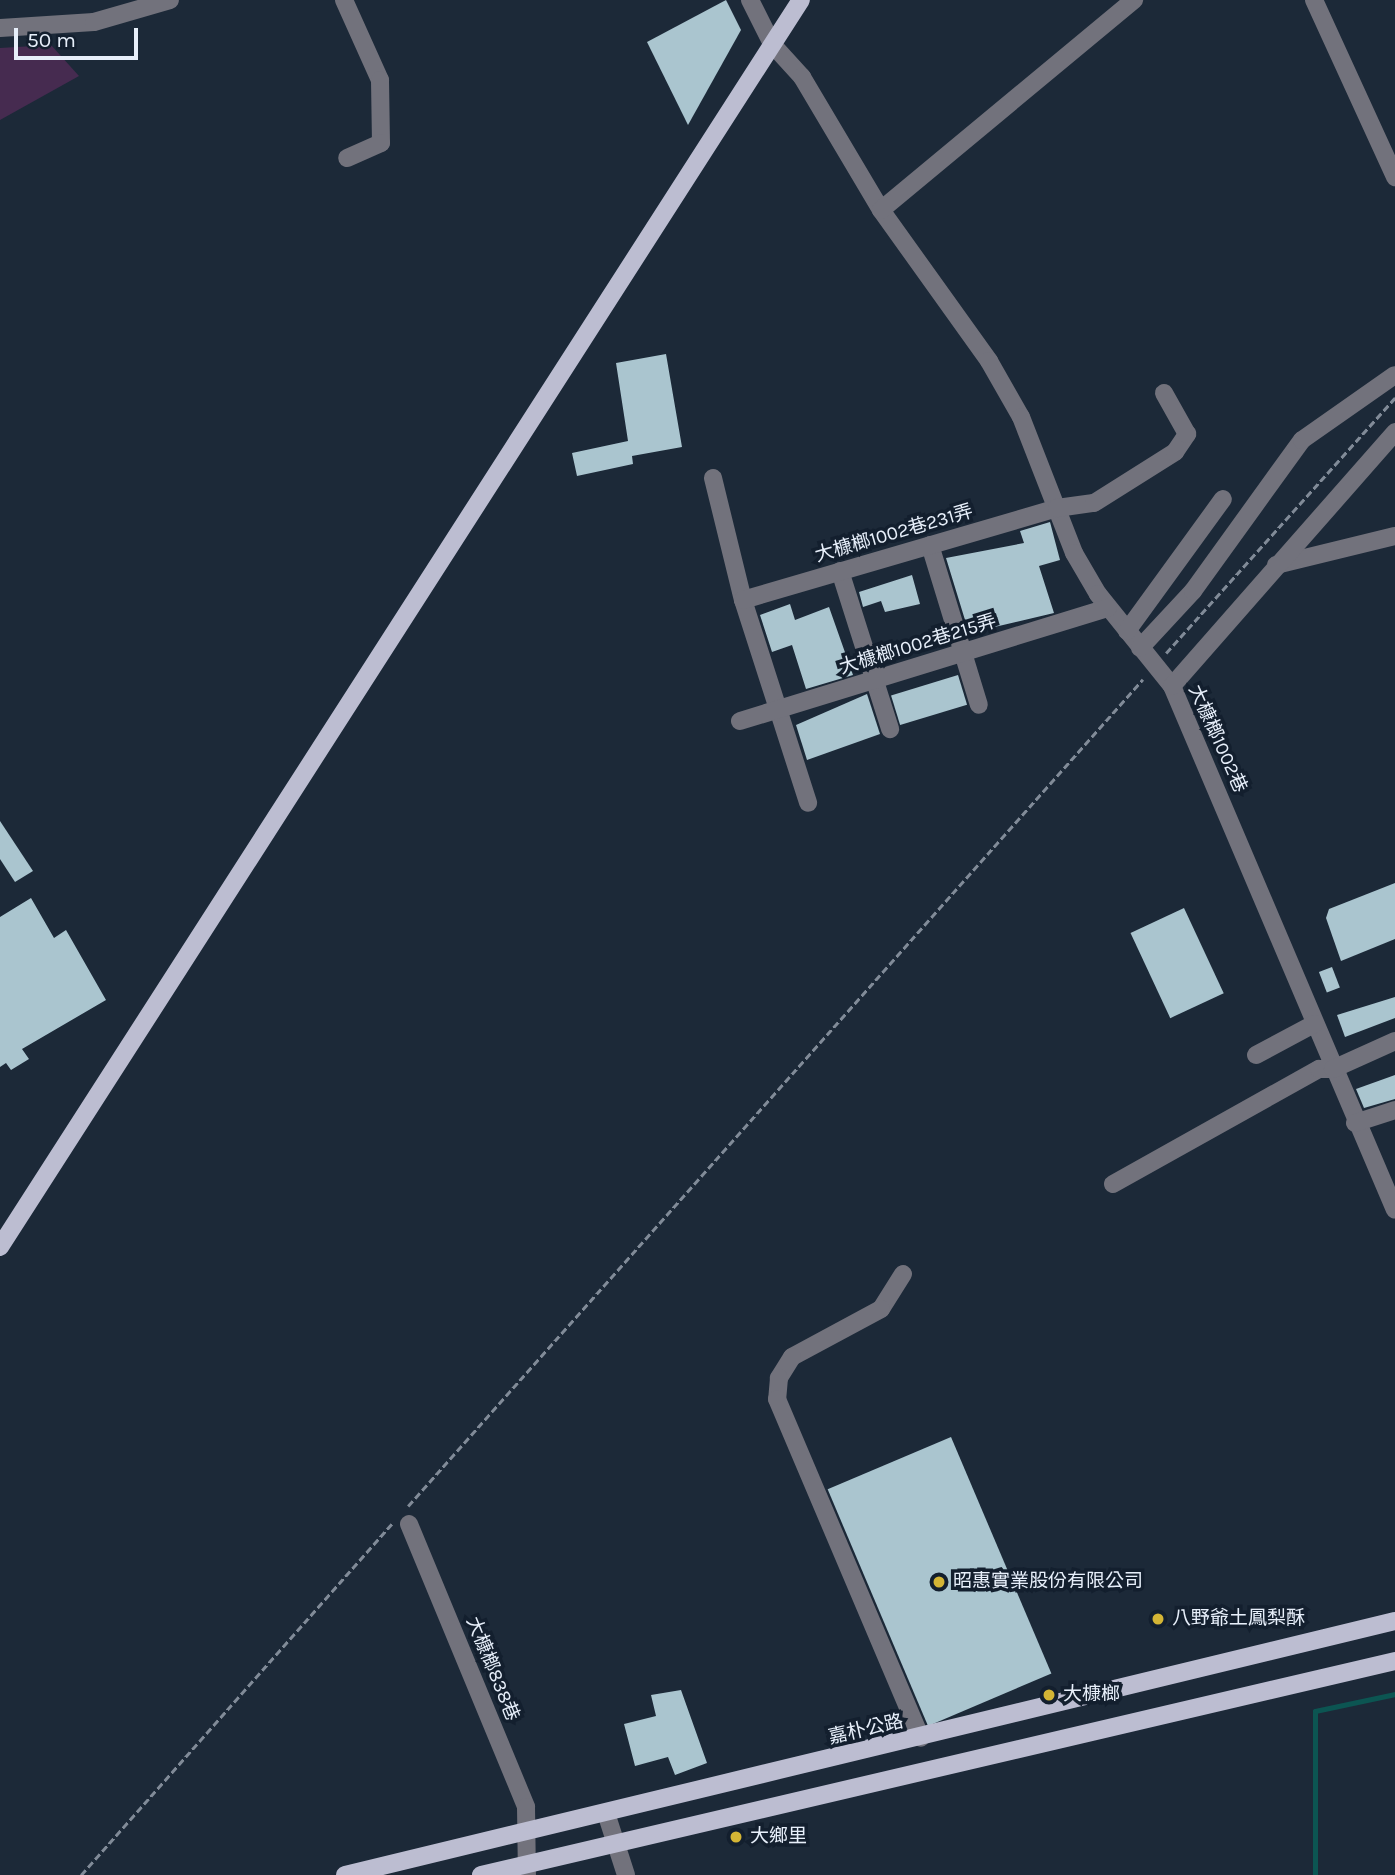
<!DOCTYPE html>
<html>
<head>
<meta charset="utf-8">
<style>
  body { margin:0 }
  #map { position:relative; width:1395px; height:1875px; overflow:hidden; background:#1c2938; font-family:Karla,"Noto Sans TC",sans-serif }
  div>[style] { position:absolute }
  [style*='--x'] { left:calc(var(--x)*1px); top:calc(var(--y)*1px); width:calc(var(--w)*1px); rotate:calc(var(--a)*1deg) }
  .green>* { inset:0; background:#462b50 }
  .stream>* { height:5px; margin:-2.5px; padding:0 2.5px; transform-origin:2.5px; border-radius:2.5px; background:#0c5552 }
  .building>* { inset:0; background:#aac5cf; transform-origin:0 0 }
  .path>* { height:2.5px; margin-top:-1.25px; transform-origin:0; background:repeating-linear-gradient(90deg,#818b98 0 7px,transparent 0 10.5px) }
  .minor>* { height:18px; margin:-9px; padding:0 9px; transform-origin:9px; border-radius:9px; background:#72727c }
  .major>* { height:18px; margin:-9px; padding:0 9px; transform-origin:9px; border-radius:9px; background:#bcbdd1 }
  .dots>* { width:19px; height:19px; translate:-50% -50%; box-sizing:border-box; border:4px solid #131f2e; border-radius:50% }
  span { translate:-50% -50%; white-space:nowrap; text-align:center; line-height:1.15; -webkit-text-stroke:7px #131f2e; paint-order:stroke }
  .street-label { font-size:19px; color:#e7effa }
  .poi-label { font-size:19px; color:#e7effa }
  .left { translate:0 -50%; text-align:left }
  .scale { position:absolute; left:14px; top:28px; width:124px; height:32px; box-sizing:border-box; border:4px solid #e7effa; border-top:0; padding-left:9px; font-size:21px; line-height:24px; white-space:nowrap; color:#e7effa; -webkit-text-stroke:5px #131f2e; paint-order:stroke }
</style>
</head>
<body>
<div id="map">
  <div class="green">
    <i style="clip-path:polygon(51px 45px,79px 76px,0 120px,0 48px)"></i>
  </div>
  <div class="stream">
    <i style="--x:1315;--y:1875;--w:164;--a:-90"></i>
    <i style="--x:1315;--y:1711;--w:82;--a:-12"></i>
  </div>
  <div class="building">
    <i style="clip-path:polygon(726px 0,741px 30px,688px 125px,647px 42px)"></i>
    <i style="clip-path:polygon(666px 354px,682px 447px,632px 456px,633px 464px,577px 476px,572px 453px,628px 441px,616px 363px)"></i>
    <i style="clip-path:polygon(1050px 522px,1060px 560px,1039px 566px,1054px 613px,969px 633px,946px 558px,1024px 543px,1020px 531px)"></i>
    <i style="clip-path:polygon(912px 575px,920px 604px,885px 612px,881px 601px,863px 607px,859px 592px)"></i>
    <i style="clip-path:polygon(790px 604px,795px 620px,829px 607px,853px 675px,806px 689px,792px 645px,772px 652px,760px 615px)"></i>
    <i style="left:958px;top:675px;width:31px;height:70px;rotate:73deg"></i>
    <i style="clip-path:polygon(867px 694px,880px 734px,807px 760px,796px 725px)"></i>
    <i style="clip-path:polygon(0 821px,33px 871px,15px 882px,0 859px)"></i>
    <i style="clip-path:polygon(1395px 883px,1395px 939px,1341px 961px,1326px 918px,1329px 909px)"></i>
    <i style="clip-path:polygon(31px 898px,54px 938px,66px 930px,106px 1000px,22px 1049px,29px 1059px,11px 1070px,6px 1063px,0 1067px,0 917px)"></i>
    <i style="left:1184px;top:908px;width:94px;height:59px;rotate:65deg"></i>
    <i style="left:1332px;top:967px;width:22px;height:14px;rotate:69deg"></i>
    <i style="clip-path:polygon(1395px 997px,1395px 1018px,1345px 1037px,1337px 1015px)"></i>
    <i style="clip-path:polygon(1395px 1075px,1395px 1099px,1364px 1108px,1356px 1089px)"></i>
    <i style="left:951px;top:1437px;width:257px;height:134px;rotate:67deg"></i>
    <i style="clip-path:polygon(681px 1690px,707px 1763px,675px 1775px,668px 1757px,635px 1766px,624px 1724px,656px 1716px,651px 1695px)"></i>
  </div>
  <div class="path">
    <i style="--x:1166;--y:653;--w:343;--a:-48.1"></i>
    <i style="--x:408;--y:1506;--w:1106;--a:-48.37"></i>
    <i style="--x:81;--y:1875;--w:469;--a:-48.5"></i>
  </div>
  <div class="minor">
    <i style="--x:344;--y:0;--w:88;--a:65.8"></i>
    <i style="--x:380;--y:80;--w:63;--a:89.1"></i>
    <i style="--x:381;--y:143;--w:37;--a:156"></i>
    <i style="--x:750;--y:0;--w:49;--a:63.4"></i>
    <i style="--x:772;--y:44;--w:45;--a:47.7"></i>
    <i style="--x:802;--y:77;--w:155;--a:59.3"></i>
    <i style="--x:881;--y:210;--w:186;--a:54.4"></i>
    <i style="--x:989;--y:361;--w:64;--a:60.3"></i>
    <i style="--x:1021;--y:417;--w:146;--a:68.7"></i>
    <i style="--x:1074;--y:553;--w:48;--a:59.7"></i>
    <i style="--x:1098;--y:594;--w:118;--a:51.2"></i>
    <i style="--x:1172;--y:686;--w:569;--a:66.95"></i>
    <i style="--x:1314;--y:0;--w:195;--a:65.4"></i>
    <i style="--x:0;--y:28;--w:94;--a:-3.7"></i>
    <i style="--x:94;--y:22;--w:79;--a:-16.1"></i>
    <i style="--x:881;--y:210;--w:329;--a:-39.7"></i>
    <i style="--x:713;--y:478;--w:126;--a:76.2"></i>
    <i style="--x:743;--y:600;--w:213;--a:72.2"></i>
    <i style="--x:930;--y:545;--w:167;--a:73"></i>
    <i style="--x:1276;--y:565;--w:122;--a:-13.7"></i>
    <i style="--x:840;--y:571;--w:166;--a:72.4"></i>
    <i style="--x:743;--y:600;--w:327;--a:-16.3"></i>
    <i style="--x:1057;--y:508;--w:37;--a:-8"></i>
    <i style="--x:1094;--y:503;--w:96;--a:-32.2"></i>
    <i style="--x:1175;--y:452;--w:22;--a:-56"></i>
    <i style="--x:1187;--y:434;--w:47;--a:-119.3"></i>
    <i style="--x:1127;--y:631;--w:163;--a:-54"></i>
    <i style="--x:1140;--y:648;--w:78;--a:-47.1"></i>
    <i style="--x:1193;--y:591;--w:186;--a:-54.2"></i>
    <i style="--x:1302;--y:440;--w:113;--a:-35"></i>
    <i style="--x:1172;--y:686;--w:338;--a:-48.7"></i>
    <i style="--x:740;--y:721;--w:385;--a:-17.1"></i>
    <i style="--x:1256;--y:1055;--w:66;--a:-28.1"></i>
    <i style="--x:1355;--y:1123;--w:42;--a:-18"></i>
    <i style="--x:1113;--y:1184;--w:236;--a:-29.2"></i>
    <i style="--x:1319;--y:1069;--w:14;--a:0"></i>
    <i style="--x:1333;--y:1069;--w:68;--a:-24.3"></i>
    <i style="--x:903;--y:1274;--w:41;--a:122.2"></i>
    <i style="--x:881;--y:1309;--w:101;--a:151.7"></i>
    <i style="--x:792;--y:1357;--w:25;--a:122"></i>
    <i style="--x:779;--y:1378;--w:21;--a:95"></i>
    <i style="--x:777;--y:1399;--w:368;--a:67"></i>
    <i style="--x:409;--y:1524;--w:306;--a:67.5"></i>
    <i style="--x:526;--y:1807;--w:68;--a:89.2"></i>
    <i style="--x:606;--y:1813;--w:65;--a:72.1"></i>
  </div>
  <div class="major">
    <i style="--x:0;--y:1247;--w:1482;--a:-57.29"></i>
    <i style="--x:345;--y:1875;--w:1080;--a:-13.6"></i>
    <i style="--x:481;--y:1875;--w:939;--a:-13.18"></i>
  </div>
  <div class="dots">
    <i style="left:939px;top:1582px;background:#d4b535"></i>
    <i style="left:1158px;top:1619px;background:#d4b535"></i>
    <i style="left:1049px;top:1695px;background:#d4b535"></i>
    <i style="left:736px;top:1837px;background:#d4b535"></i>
  </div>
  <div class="street-label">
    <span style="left:894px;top:534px;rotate:-16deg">大槺榔1002巷231弄</span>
    <span style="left:918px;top:645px;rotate:-17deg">大槺榔1002巷215弄</span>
    <span style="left:1217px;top:739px;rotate:66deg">大槺榔1002巷</span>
    <span style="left:492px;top:1669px;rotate:68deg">大槺榔838巷</span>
    <span style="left:866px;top:1730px;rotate:-13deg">嘉朴公路</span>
  </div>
  <div class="poi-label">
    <span class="left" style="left:953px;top:1582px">昭惠實業股份有限公司</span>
    <span class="left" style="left:1172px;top:1619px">八野爺土鳳梨酥</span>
    <span class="left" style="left:1063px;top:1695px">大槺榔</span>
    <span class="left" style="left:750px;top:1837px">大鄉里</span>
  </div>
  <div class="scale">50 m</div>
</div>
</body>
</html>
